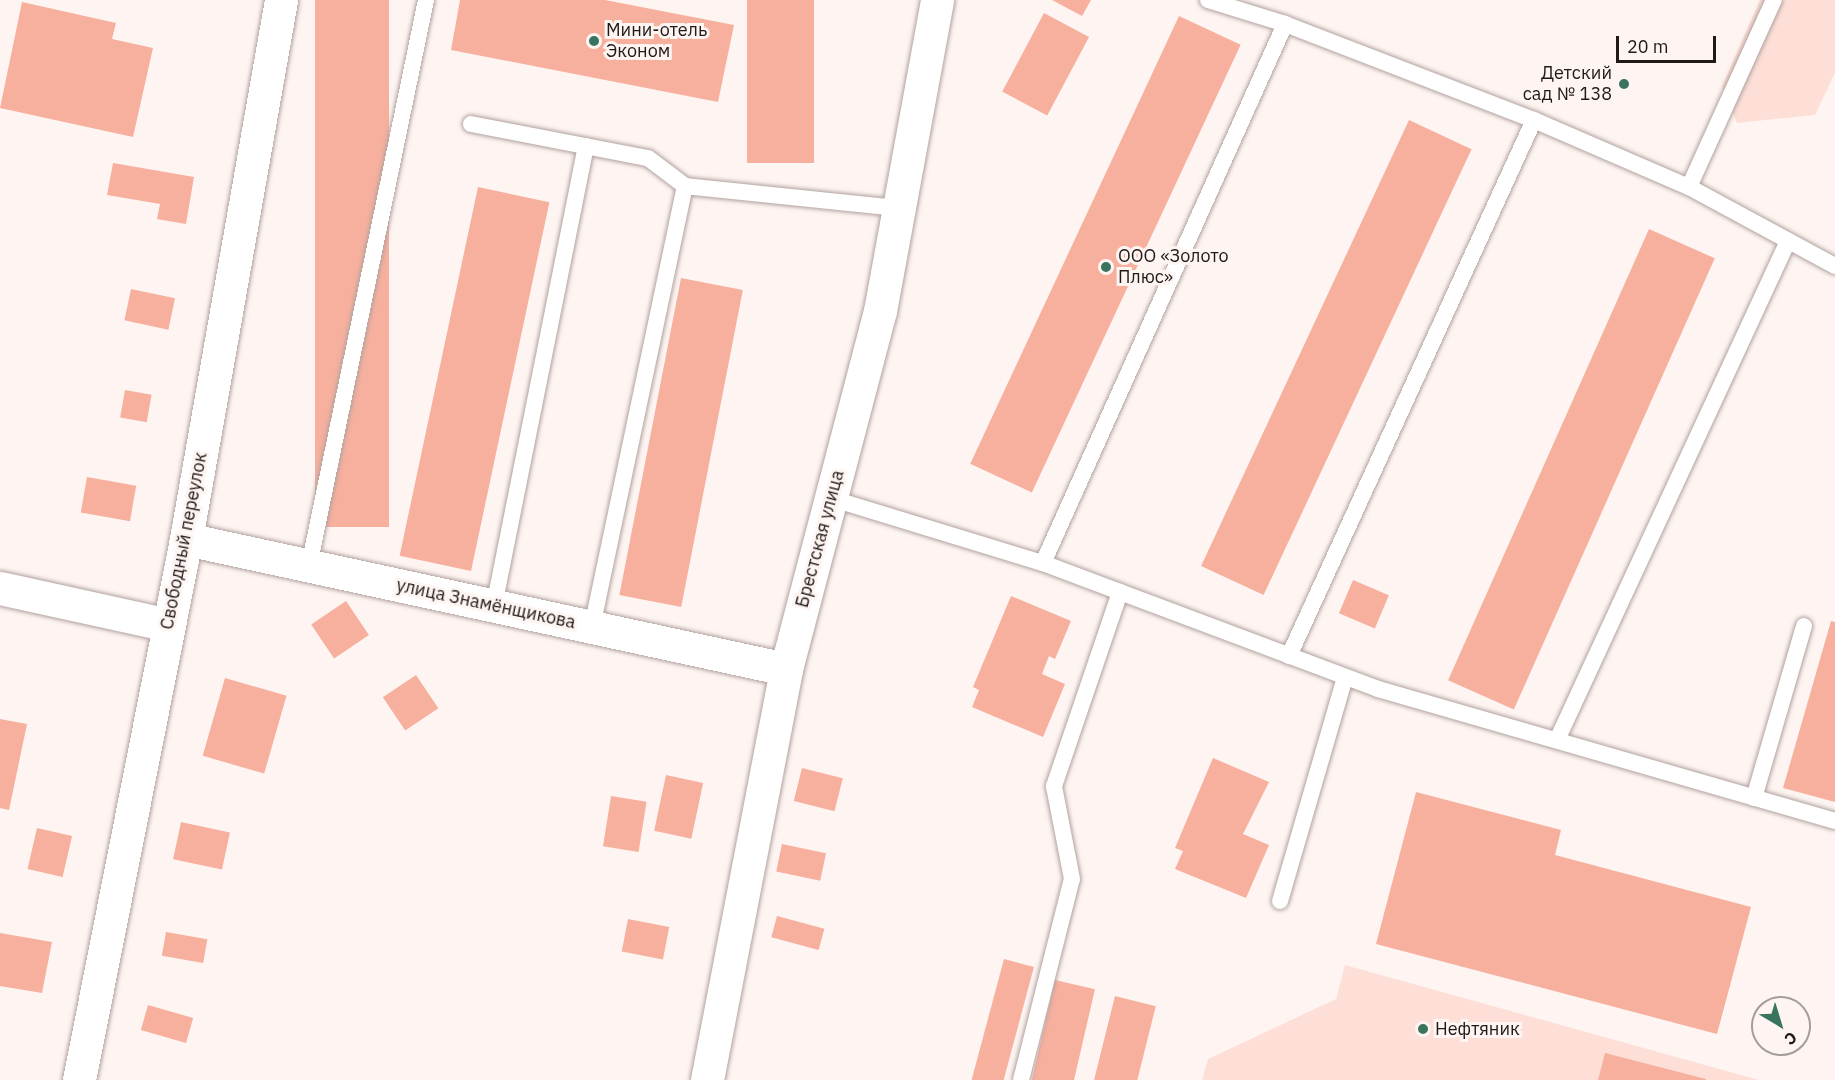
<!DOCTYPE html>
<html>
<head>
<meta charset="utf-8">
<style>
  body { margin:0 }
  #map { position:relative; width:1835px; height:1080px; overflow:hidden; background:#fef5f2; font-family:"IBM Plex Sans",sans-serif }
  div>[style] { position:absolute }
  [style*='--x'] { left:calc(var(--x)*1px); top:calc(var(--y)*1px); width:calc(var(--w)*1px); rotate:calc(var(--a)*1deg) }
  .green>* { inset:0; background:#fedfd8 }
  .building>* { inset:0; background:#f7b09e; transform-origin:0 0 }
  .roads { filter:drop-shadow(0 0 2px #b1a29e) drop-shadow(0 0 2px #b1a29e) }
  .lane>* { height:16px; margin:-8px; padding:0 8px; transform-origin:8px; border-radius:8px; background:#fff }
  .street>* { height:33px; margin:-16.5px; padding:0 16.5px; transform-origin:16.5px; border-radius:16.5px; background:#fff }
  .secondary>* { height:33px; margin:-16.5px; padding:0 16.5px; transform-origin:16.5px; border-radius:16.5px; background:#fff }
  .dots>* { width:16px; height:16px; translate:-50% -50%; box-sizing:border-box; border:3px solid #fef5f2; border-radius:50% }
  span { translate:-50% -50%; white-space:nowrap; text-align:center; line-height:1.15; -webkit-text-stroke:6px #fef5f2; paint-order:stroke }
  .poi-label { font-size:18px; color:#1f1918 }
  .left { translate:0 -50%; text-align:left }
  .right { translate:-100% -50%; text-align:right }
  .street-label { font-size:18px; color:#1f1918 }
  .north { position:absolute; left:1751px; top:996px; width:60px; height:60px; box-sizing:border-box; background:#fef5f2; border:2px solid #a59d9b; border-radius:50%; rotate:142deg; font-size:16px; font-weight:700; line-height:24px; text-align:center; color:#1f1918 }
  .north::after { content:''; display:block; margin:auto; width:21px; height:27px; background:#39745e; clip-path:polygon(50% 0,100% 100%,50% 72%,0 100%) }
  .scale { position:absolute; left:1616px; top:36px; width:100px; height:27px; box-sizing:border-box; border:3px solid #1f1918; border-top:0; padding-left:8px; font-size:18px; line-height:21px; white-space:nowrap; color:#1f1918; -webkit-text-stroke:4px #fef5f2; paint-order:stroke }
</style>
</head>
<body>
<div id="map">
  <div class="green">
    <i style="clip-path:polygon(1760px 0,1835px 0,1835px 73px,1815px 115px,1737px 123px,1722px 86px)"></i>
    <i style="clip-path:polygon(1345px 965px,1759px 1080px,1202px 1080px,1208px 1059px,1336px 999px)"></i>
  </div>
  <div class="building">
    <i style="left:315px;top:0;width:74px;height:527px"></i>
    <i style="clip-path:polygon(460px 0,605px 0,734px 25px,718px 102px,451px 50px)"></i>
    <i style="left:747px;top:0;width:67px;height:163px"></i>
    <i style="clip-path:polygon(1052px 0,1091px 0,1082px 16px)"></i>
    <i style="clip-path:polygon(22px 2px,116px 23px,112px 39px,153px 48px,133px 137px,0 108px)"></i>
    <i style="left:1044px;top:13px;width:51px;height:89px;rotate:28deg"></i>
    <i style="left:1179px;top:16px;width:68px;height:494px;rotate:25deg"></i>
    <i style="left:1409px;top:120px;width:69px;height:492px;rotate:25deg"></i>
    <i style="clip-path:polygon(113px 163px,194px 177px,186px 224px,157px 219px,160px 204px,107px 195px)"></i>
    <i style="left:478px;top:187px;width:73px;height:377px;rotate:12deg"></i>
    <i style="left:1649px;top:229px;width:72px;height:494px;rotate:24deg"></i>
    <i style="left:681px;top:278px;width:63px;height:323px;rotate:11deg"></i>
    <i style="left:131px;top:289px;width:45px;height:32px;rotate:12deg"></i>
    <i style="left:125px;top:390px;width:27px;height:28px;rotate:10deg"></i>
    <i style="left:87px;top:477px;width:50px;height:36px;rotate:10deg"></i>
    <i style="left:1353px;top:580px;width:39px;height:36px;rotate:23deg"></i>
    <i style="clip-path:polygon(1011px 596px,1071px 621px,1055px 659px,1049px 656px,1042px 674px,1065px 684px,1043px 737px,972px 707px,979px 690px,973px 687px)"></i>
    <i style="left:346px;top:601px;width:41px;height:42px;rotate:56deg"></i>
    <i style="clip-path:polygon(1831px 621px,1835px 622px,1835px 802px,1783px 788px)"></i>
    <i style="left:416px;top:675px;width:40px;height:40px;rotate:56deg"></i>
    <i style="left:225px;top:678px;width:64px;height:81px;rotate:16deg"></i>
    <i style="clip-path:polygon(0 719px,27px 724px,9px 810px,0 808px)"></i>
    <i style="clip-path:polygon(1213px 758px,1269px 782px,1243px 834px,1269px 845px,1246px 898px,1175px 869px,1183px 851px,1175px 848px)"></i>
    <i style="left:802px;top:768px;width:42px;height:34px;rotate:14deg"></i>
    <i style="left:666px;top:775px;width:38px;height:57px;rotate:12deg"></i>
    <i style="clip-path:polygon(1416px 792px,1561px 830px,1555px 855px,1751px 907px,1717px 1034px,1376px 944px)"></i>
    <i style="left:611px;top:796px;width:36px;height:51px;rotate:9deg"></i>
    <i style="left:181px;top:822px;width:50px;height:38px;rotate:12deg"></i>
    <i style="left:37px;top:828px;width:36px;height:42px;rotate:13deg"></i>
    <i style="left:782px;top:844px;width:45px;height:28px;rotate:12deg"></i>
    <i style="left:777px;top:916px;width:49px;height:22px;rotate:15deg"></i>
    <i style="left:628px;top:919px;width:42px;height:33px;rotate:11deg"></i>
    <i style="left:166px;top:932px;width:42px;height:24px;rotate:10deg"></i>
    <i style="clip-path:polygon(0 933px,52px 942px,42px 993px,0 986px)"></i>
    <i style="left:1004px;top:959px;width:31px;height:125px;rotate:15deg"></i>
    <i style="left:1055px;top:980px;width:41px;height:103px;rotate:13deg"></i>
    <i style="left:1115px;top:996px;width:42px;height:87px;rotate:14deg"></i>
    <i style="left:148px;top:1005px;width:47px;height:26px;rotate:16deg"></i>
    <i style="clip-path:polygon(1605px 1053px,1706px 1079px,1706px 1080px,1598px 1080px)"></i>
  </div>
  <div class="roads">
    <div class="lane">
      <i style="--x:1208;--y:0;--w:81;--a:17.3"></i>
      <i style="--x:1285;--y:24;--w:267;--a:21.1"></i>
      <i style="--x:1534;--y:120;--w:169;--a:23.4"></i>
      <i style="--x:1689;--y:187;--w:166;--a:28.4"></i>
      <i style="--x:471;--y:124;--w:180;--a:10.9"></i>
      <i style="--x:648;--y:158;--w:46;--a:37.1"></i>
      <i style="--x:685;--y:186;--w:215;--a:5.9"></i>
      <i style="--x:1689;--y:187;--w:205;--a:-65.6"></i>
      <i style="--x:830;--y:498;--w:223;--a:17"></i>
      <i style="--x:1043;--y:563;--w:358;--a:20.6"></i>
      <i style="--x:1378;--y:689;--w:476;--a:16.1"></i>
      <i style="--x:1043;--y:563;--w:591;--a:-65.82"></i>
      <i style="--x:309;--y:566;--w:578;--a:-78.32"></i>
      <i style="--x:494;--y:606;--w:469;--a:-78.7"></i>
      <i style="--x:592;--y:627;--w:451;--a:-78.1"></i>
      <i style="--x:1289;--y:656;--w:589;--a:-65.44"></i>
      <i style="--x:1557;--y:740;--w:550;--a:-65.16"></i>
      <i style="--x:1754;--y:798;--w:179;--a:-73.8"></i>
      <i style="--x:1280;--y:901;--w:233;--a:-73.8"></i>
      <i style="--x:1021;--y:1080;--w:207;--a:-75.8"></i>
      <i style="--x:1072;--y:879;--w:95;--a:-101"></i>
      <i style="--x:1054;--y:786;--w:205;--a:-71.2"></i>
    </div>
    <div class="street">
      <i style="--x:186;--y:539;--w:614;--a:12.23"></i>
      <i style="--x:0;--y:588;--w:172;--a:12.4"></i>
      <i style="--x:79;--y:1080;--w:551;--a:-78.81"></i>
      <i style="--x:186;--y:539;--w:547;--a:-80"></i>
    </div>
    <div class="secondary">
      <i style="--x:707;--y:1080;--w:419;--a:-79.1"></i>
      <i style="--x:786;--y:669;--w:370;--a:-75.3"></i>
      <i style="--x:880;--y:311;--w:316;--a:-79.6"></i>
    </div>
  </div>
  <div class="dots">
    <i style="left:594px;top:41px;background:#39745e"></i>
    <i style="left:1624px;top:84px;background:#39745e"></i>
    <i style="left:1106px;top:267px;background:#39745e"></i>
    <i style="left:1423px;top:1029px;background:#39745e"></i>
  </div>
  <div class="poi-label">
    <span class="left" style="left:606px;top:41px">Мини-отель<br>Эконом</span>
    <span class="right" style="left:1612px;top:84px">Детский<br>сад № 138</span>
    <span class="left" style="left:1118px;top:267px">ООО «Золото<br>Плюс»</span>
    <span class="left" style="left:1435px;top:1029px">Нефтяник</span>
  </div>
  <div class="street-label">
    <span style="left:820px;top:539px;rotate:-75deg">Брестская улица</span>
    <span style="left:184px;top:541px;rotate:-79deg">Свободный переулок</span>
    <span style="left:486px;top:604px;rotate:12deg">улица Знамёнщикова</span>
  </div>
  <div class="north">С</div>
  <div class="scale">20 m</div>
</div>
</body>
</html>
